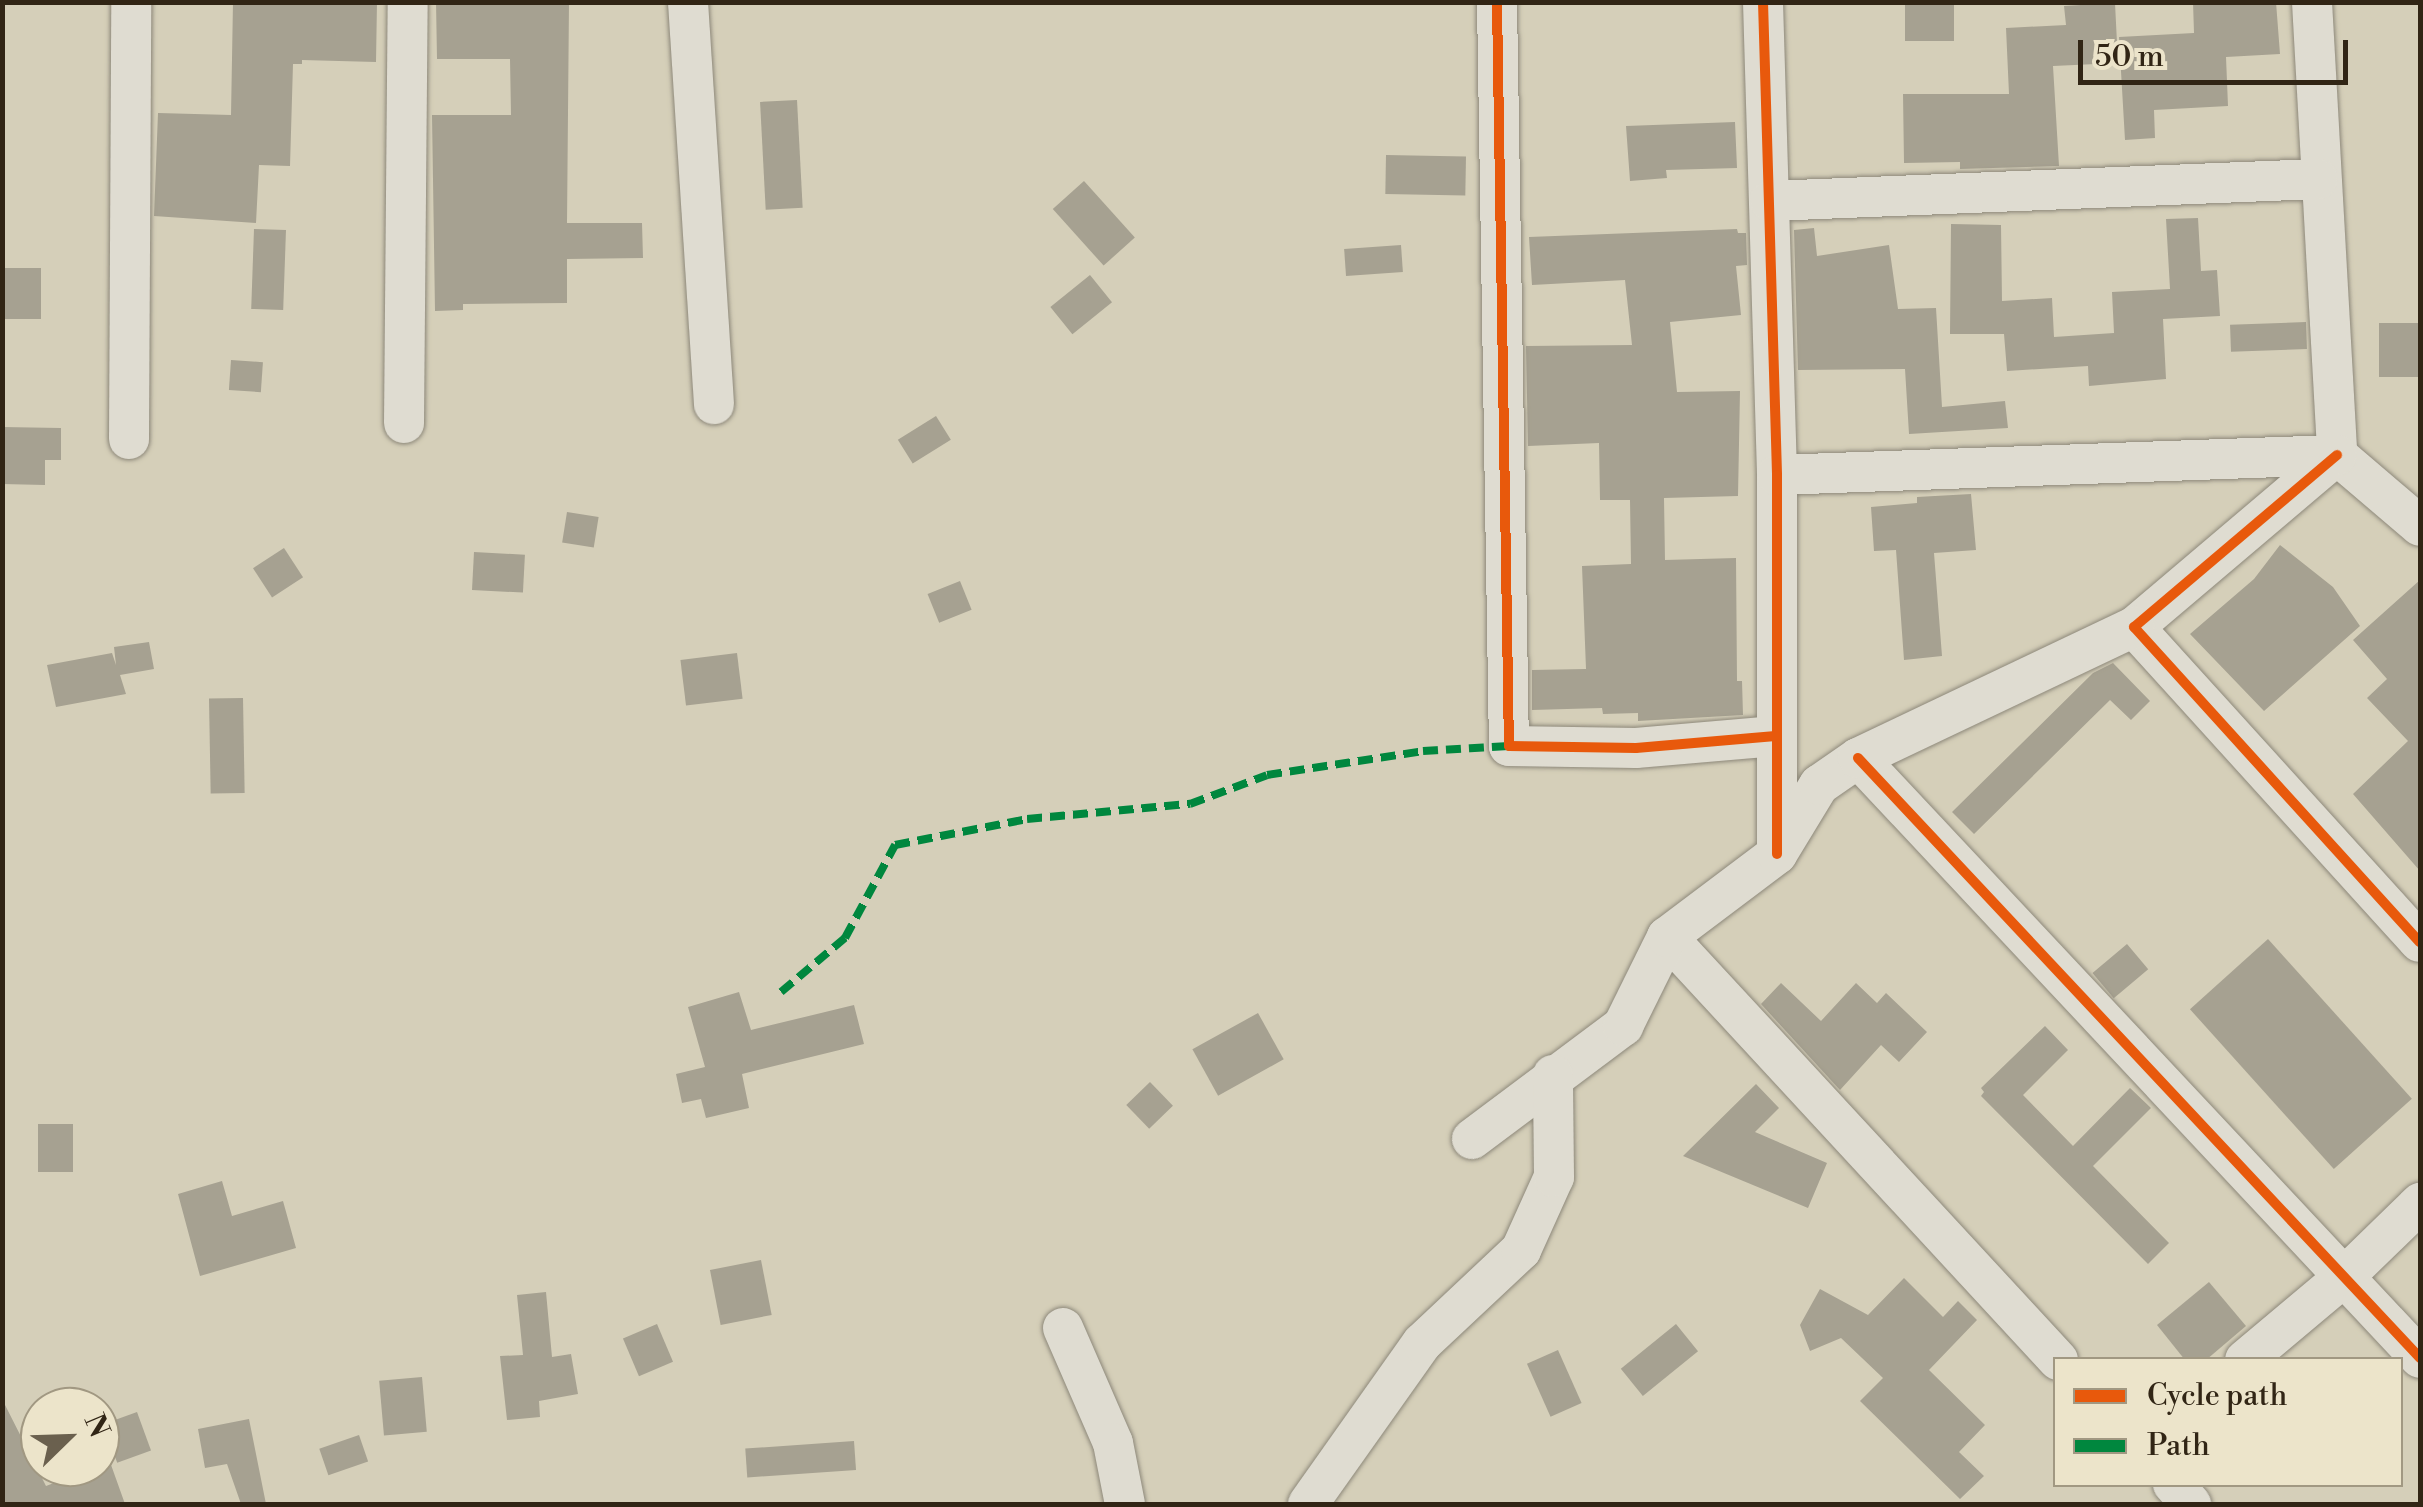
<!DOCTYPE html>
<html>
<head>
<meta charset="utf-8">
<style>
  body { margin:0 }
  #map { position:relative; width:2423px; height:1507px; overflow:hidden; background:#d5cfb9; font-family:"Libre Bodoni",serif }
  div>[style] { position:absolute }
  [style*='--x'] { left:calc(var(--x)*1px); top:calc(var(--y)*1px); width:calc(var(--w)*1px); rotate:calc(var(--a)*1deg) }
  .building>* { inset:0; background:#a6a191; transform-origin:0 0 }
  .roads { filter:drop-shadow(0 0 2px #8d887a) drop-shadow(0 0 2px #8d887a) }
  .minor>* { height:40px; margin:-20px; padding:0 20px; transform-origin:20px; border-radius:20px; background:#dfdcd1 }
  .quiet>* { height:8px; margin-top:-4px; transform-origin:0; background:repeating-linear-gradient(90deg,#00873e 0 15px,transparent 0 23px) }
  .cycleway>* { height:10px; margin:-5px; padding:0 5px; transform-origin:5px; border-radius:5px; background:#e8590c }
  span { translate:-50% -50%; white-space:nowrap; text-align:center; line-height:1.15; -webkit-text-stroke:9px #ece4ca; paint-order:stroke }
  .frame { position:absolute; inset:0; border:5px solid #312515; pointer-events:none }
  .legend { position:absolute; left:2053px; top:1357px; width:350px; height:130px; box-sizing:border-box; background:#ece4ca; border:2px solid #a19882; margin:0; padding:12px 18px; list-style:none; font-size:30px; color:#312515 }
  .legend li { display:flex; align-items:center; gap:20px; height:50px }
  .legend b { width:50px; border:2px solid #a19882 }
  .north { position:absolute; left:20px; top:1387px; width:100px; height:100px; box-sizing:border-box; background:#ece4ca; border:2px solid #a19882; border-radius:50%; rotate:67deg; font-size:28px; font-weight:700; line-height:40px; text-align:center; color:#312515 }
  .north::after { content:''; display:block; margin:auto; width:35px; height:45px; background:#6a604e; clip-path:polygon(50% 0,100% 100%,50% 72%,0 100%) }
  .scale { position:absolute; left:2078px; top:40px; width:270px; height:45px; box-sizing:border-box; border:5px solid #312515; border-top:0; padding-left:12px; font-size:30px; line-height:35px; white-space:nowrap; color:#312515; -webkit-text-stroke:8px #ece4ca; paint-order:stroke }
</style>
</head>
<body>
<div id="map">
  <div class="building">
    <i style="clip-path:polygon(233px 2px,377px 2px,376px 62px,302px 60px,302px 64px,293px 64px,290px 166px,259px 165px,256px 223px,154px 216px,158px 113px,231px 115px)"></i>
    <i style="clip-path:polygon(436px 2px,569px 2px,567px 223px,642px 223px,643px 258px,567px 259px,567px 303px,463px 304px,463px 310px,435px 311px,432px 115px,511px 115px,510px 59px,437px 59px)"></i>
    <i style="left:1905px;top:2px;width:49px;height:39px"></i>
    <i style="clip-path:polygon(2193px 2px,2276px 2px,2280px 54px,2226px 57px,2228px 106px,2154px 110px,2155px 138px,2125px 140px,2119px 37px,2194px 33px)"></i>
    <i style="clip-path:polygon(2115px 3px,2118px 63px,2053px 66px,2059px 166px,1960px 169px,1960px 162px,1904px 163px,1903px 94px,2009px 94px,2006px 28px,2066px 25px,2064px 6px)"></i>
    <i style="left:797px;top:100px;width:108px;height:37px;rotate:87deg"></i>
    <i style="clip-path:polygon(1735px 122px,1737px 168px,1666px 170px,1667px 178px,1630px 181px,1626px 126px)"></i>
    <i style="left:1386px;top:155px;width:80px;height:39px;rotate:1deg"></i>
    <i style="left:1084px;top:181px;width:76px;height:42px;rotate:48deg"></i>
    <i style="clip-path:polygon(2198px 218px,2201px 271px,2217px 270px,2220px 316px,2163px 319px,2166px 379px,2089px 386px,2088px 366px,2007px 371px,2004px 334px,1950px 334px,1951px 224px,2001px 225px,2002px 301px,2052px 298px,2054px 337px,2114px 333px,2112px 292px,2170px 289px,2166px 219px)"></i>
    <i style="clip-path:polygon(1814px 228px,1817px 256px,1889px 245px,1898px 309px,1936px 308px,1942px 407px,2005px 401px,2008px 428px,1909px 434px,1905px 369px,1798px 370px,1794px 230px)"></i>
    <i style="left:254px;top:229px;width:32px;height:80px;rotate:2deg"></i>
    <i style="clip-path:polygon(1737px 229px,1738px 233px,1746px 233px,1747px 265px,1736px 266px,1741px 315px,1670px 322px,1677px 392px,1740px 391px,1738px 496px,1664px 498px,1665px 560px,1736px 558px,1737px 681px,1742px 681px,1743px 715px,1638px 721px,1638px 713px,1603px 714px,1602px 708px,1532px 710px,1532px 670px,1586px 669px,1582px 566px,1631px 564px,1630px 500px,1600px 500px,1599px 443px,1528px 446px,1526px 346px,1632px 345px,1625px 280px,1532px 285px,1529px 237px)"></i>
    <i style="left:1401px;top:245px;width:27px;height:57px;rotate:86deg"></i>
    <i style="left:2px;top:268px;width:39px;height:51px"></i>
    <i style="left:1090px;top:275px;width:35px;height:51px;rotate:51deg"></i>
    <i style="left:2306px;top:322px;width:27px;height:76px;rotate:88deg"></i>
    <i style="left:2420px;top:323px;width:54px;height:41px;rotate:90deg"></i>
    <i style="left:231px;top:360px;width:32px;height:30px;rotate:4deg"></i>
    <i style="left:936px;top:416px;width:28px;height:45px;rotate:58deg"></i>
    <i style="clip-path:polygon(2px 427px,61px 428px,61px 460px,45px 460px,45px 485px,2px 484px)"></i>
    <i style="clip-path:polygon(1971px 494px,1976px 550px,1934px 553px,1942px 656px,1904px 660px,1896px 550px,1874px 551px,1871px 507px,1917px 503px,1917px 497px)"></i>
    <i style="left:567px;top:512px;width:32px;height:31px;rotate:9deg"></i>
    <i style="clip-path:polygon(2280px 545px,2333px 587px,2360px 626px,2264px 711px,2190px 634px,2254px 579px)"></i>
    <i style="left:284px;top:548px;width:35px;height:37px;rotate:57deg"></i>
    <i style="left:474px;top:552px;width:51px;height:38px;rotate:3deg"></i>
    <i style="clip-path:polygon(2420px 580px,2420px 871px,2353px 794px,2408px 741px,2367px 698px,2387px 679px,2353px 640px)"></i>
    <i style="left:960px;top:581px;width:31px;height:35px;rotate:68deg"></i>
    <i style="clip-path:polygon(149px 642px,154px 669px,120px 675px,126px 694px,56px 707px,47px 665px,112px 653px,116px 665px,114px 647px)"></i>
    <i style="left:737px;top:653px;width:46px;height:57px;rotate:83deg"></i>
    <i style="clip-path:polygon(2113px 663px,2150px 701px,2131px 720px,2110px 700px,1974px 834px,1952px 812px,2093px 673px)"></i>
    <i style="left:243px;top:698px;width:95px;height:34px;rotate:89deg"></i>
    <i style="left:2268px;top:939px;width:215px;height:105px;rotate:48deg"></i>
    <i style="left:2127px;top:944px;width:33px;height:45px;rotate:50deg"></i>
    <i style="clip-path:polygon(1781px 983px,1821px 1021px,1856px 983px,1877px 1003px,1886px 993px,1927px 1032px,1899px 1062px,1881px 1045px,1840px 1090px,1761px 1004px)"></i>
    <i style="clip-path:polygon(739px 992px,751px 1030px,854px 1005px,864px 1044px,742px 1074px,749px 1108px,706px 1118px,701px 1099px,682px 1103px,676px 1074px,705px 1067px,688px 1007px)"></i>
    <i style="left:1258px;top:1013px;width:53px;height:75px;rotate:61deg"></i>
    <i style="clip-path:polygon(2045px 1026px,2068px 1050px,2023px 1095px,2073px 1146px,2130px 1088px,2151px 1108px,2093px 1166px,2169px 1243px,2148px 1264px,1981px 1096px,1984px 1092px,1981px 1088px)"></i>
    <i style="left:1150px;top:1082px;width:33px;height:33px;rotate:46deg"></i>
    <i style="clip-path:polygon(1756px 1084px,1779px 1108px,1755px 1132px,1827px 1163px,1808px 1208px,1683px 1156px)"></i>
    <i style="left:38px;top:1124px;width:35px;height:48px"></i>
    <i style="clip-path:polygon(222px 1181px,232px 1216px,283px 1201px,296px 1248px,200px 1276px,178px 1194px)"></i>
    <i style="left:761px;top:1260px;width:56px;height:52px;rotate:79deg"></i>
    <i style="clip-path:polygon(1904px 1278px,1943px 1317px,1958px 1301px,1977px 1320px,1929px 1370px,1985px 1425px,1959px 1452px,1984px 1476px,1960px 1499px,1860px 1401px,1883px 1378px,1841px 1338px,1810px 1351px,1800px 1325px,1820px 1289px,1868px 1315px)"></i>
    <i style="clip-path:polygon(2209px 1282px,2246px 1326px,2206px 1360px,2185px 1360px,2157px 1325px)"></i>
    <i style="clip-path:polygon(546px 1292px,552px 1357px,571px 1354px,578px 1394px,539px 1401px,540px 1417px,507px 1420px,500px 1356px,523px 1355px,517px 1295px)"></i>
    <i style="left:657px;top:1324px;width:41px;height:37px;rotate:67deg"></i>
    <i style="left:1676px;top:1324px;width:35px;height:71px;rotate:51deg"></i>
    <i style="left:1558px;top:1350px;width:58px;height:34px;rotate:66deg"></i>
    <i style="left:422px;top:1377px;width:55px;height:43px;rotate:85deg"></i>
    <i style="clip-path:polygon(2px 1399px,46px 1486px,110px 1462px,125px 1504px,2px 1504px)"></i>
    <i style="left:137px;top:1412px;width:41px;height:36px;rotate:70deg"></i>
    <i style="clip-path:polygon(249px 1419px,266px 1504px,241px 1504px,227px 1464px,205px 1468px,198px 1429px)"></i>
    <i style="left:359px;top:1435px;width:28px;height:42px;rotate:71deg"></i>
    <i style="left:854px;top:1441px;width:29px;height:109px;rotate:86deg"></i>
  </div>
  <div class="roads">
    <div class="minor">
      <i style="--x:688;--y:2;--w:403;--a:86.3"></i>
      <i style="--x:1497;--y:2;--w:744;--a:89.08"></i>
      <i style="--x:1509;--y:746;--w:127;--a:0.9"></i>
      <i style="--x:1636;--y:748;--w:140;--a:-4.9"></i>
      <i style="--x:1763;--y:2;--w:473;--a:88.3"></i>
      <i style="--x:1777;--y:475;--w:378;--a:90"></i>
      <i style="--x:2312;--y:2;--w:454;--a:86.8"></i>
      <i style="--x:2337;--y:455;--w:109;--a:40.5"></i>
      <i style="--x:1770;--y:201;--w:548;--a:-2.3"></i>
      <i style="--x:404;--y:423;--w:421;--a:-89.5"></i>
      <i style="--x:129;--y:439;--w:437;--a:-89.7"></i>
      <i style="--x:2337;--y:455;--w:266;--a:139.7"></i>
      <i style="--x:2134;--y:627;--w:425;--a:47.8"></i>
      <i style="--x:1777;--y:475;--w:560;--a:-2.05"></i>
      <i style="--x:1858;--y:758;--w:822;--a:46.87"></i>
      <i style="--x:1667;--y:937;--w:576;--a:47.25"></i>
      <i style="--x:1472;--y:1139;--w:189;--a:-36.8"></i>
      <i style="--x:1623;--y:1026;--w:99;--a:-63.7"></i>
      <i style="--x:1667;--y:937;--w:138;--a:-37"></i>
      <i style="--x:1777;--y:854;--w:81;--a:-58.7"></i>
      <i style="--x:1819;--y:785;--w:47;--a:-34.7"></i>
      <i style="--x:1858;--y:758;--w:306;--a:-25.4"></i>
      <i style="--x:1063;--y:1328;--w:125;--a:66.5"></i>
      <i style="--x:1113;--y:1443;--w:62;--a:78.9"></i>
      <i style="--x:2245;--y:1360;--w:131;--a:-40"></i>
      <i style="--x:2345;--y:1276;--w:105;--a:-44.2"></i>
      <i style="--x:2173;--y:1484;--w:27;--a:48"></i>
      <i style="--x:1308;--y:1504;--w:197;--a:-54.7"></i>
      <i style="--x:1422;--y:1343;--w:136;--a:-43.2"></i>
      <i style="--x:1521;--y:1250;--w:80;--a:-65.7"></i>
      <i style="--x:1554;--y:1177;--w:102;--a:-90.6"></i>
    </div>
  </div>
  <div class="quiet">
    <i style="--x:781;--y:992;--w:84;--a:-40.2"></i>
    <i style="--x:845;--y:938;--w:106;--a:-61.7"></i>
    <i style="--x:895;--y:845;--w:135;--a:-11.1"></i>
    <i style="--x:1027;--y:819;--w:164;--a:-5.3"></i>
    <i style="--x:1190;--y:804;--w:82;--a:-20.6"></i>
    <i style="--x:1267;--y:775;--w:158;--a:-8.7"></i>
    <i style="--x:1423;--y:751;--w:86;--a:-3.3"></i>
  </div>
  <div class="cycleway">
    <i style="--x:1497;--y:2;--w:744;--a:89.08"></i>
    <i style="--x:1509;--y:746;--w:127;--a:0.9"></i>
    <i style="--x:1636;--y:748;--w:140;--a:-4.9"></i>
    <i style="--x:1763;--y:2;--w:473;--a:88.3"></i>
    <i style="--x:1777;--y:475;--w:379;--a:90"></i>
    <i style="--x:2337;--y:455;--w:266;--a:139.7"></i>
    <i style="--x:2134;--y:627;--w:425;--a:47.8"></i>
    <i style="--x:1858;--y:758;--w:822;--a:46.87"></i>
  </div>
  <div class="frame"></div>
  <ul class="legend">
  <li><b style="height:12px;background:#e8590c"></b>Cycle path</li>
  <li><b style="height:12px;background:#00873e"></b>Path</li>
  </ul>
  <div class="north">N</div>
  <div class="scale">50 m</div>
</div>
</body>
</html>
